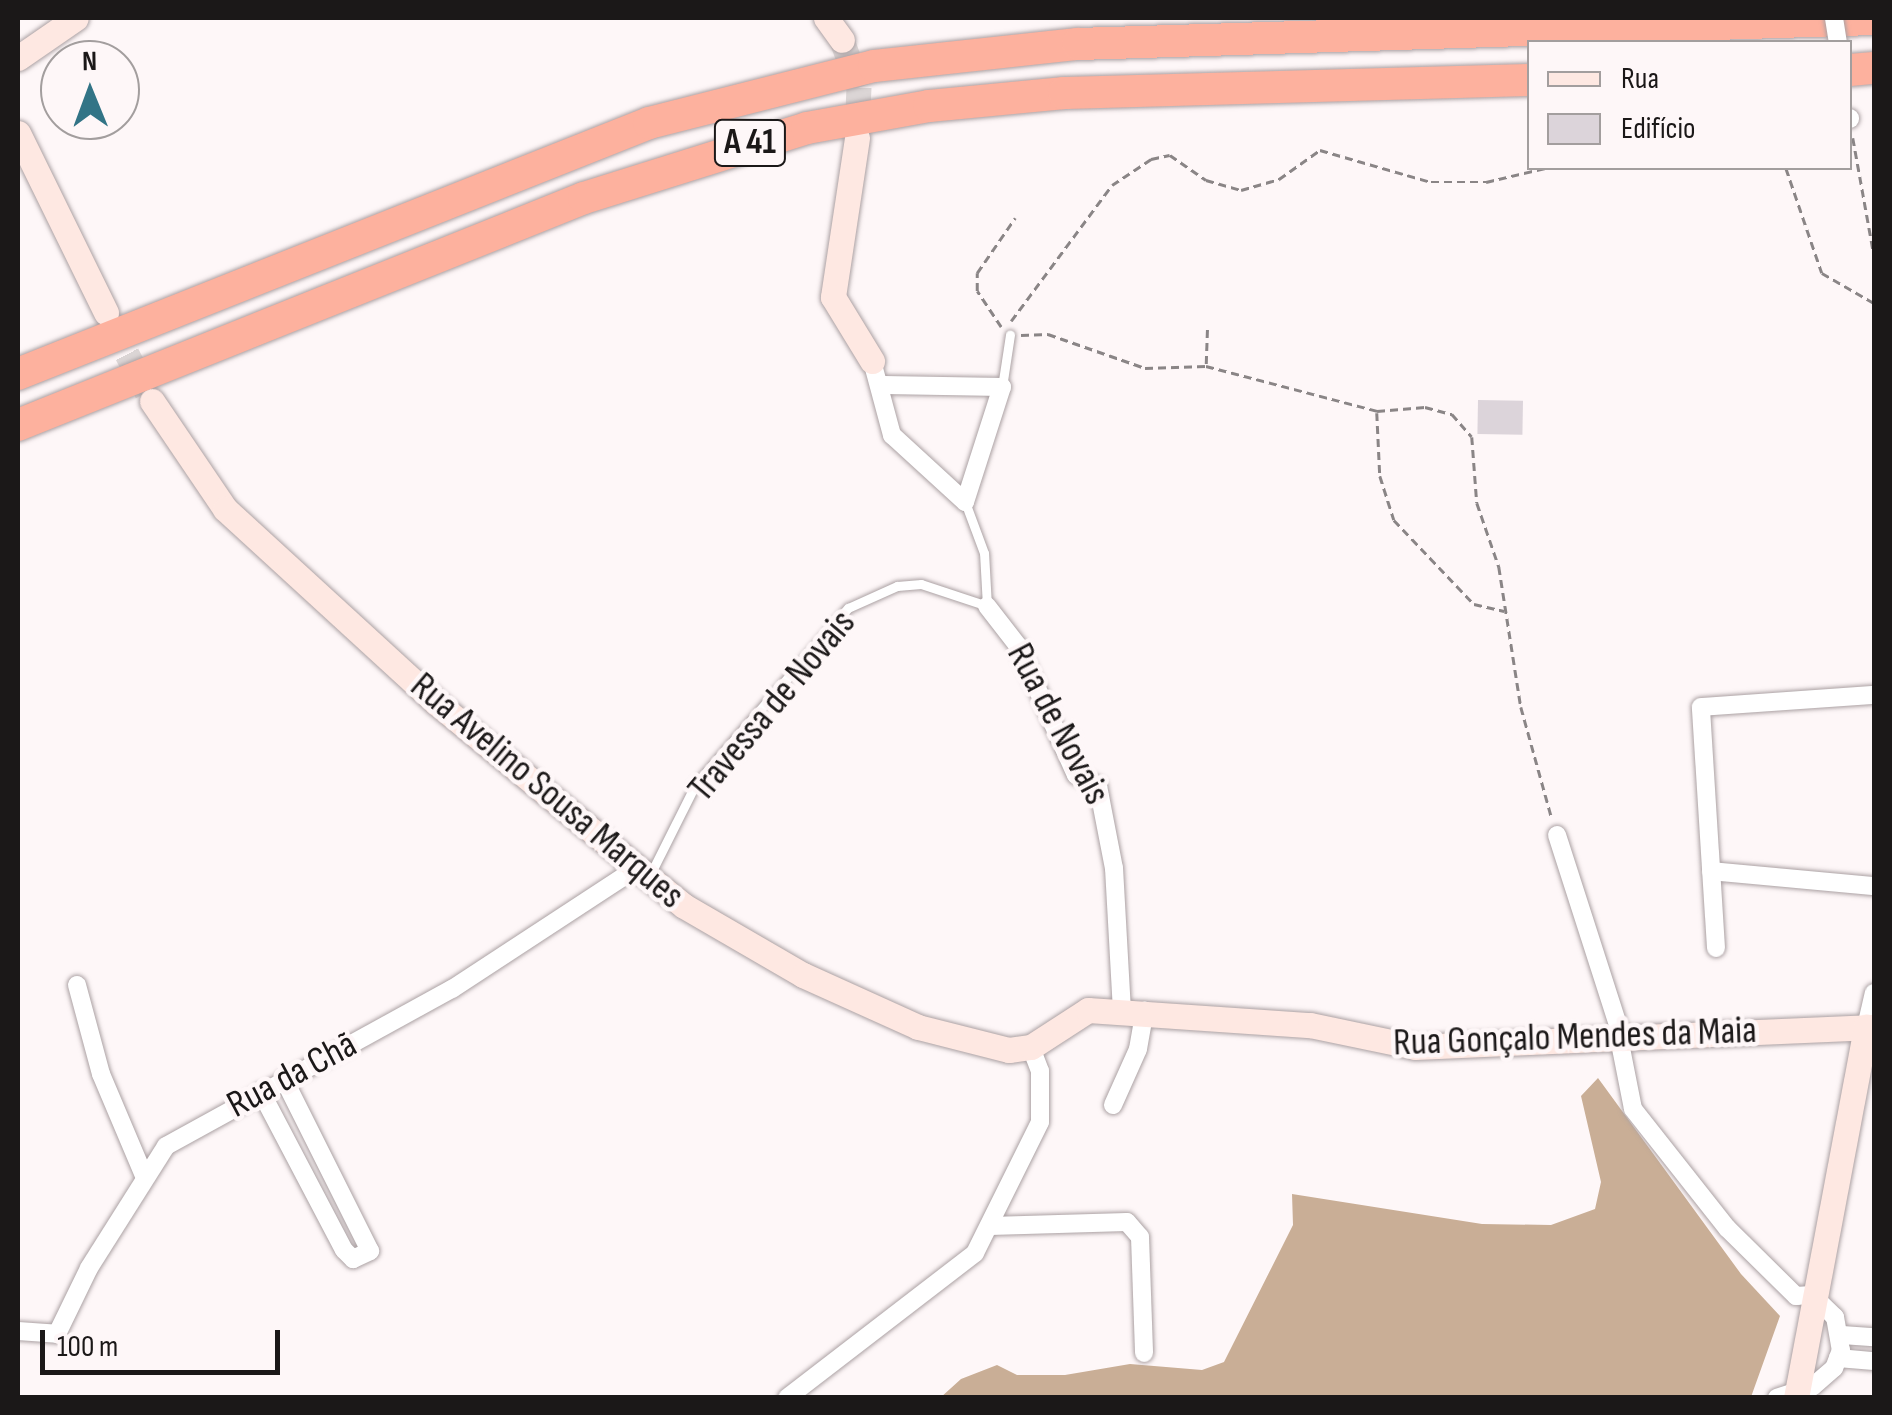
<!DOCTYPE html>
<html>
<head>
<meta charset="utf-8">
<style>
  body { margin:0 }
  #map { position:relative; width:1892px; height:1415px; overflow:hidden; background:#fef7f8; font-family:"Sofia Sans Condensed",sans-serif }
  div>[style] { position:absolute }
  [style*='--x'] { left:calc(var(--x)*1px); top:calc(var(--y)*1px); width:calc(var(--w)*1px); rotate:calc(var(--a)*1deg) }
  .forest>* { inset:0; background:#c9ae96 }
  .building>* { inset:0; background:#dcd4da; transform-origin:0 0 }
  .secondary-tunnel>* { height:25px; margin-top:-12.5px; transform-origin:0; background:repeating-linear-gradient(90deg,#dcd6d6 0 25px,transparent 0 37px) }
  .path>* { height:2.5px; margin-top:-1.25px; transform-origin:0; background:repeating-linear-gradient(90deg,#8a8586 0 8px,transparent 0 13px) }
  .roads { filter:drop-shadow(0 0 2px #aba1a3) drop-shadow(0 0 2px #aba1a3) }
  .lane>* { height:9px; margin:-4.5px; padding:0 4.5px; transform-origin:4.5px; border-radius:4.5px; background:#fff }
  .street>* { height:18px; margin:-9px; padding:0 9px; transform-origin:9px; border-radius:9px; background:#fff }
  .secondary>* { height:25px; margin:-12.5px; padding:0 12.5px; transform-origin:12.5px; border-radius:12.5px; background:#fee8e2 }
  .highway>* { height:32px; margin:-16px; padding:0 16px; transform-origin:16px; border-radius:16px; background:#fdb19e }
  .bridges { filter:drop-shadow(0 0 2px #aba1a3) drop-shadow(0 0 2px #aba1a3) }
  .street-bridge>* { height:18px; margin:-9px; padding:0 9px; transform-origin:9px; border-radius:9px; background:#fff }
  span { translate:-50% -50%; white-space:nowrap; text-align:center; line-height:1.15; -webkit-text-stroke:9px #fef7f8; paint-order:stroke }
  .shield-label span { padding:2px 8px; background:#fef7f8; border:2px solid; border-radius:8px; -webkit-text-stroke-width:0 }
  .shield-label { font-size:35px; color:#1b1818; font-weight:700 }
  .street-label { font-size:38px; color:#1b1818 }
  .frame { position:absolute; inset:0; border:20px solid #1b1818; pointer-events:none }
  .legend { position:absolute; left:1527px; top:40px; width:325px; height:130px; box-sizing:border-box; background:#fef7f8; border:2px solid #a39e9e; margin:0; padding:12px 18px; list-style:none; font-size:30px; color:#1b1818 }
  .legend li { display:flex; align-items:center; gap:20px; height:50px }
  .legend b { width:50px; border:2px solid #a39e9e }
  .north { position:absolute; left:40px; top:40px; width:100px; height:100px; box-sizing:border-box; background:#fef7f8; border:2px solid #a39e9e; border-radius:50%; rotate:359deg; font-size:28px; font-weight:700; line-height:40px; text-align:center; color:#1b1818 }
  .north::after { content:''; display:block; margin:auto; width:35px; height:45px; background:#327486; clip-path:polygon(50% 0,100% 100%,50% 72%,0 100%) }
  .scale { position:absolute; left:40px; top:1330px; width:240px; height:45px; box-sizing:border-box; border:5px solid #1b1818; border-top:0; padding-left:12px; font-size:30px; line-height:35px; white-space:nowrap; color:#1b1818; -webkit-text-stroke:8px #fef7f8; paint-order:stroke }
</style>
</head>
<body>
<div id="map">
  <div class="forest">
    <i style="clip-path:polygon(1598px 1078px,1741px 1274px,1780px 1316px,1751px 1397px,940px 1398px,961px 1379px,997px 1365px,1017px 1375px,1065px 1375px,1130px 1364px,1202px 1370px,1224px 1362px,1293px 1225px,1292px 1194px,1482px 1224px,1551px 1225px,1595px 1209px,1601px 1182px,1581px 1096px)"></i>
  </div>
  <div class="building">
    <i style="left:1478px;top:400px;width:45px;height:34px;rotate:1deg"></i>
  </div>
  <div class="secondary-tunnel">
    <i style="--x:842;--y:40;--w:50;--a:70.1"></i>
    <i style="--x:859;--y:87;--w:45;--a:92.5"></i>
    <i style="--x:110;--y:321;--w:80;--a:62.5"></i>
  </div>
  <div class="path">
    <i style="--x:1853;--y:138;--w:119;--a:79.8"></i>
    <i style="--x:1786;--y:168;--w:111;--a:71.1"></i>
    <i style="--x:1822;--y:273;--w:60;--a:30"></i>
    <i style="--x:1011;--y:321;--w:169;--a:-53.4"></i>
    <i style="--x:1112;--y:185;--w:47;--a:-33.7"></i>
    <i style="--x:1151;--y:159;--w:19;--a:-12"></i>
    <i style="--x:1170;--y:155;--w:44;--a:34.8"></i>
    <i style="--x:1206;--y:180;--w:36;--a:16"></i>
    <i style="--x:1241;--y:190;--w:40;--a:-16"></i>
    <i style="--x:1279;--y:179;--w:50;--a:-35.3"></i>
    <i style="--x:1320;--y:150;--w:116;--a:16.1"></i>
    <i style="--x:1431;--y:182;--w:55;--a:0"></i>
    <i style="--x:1486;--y:182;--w:61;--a:-13.3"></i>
    <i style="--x:1001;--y:327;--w:43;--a:-123.7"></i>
    <i style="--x:977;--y:291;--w:18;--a:-90"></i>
    <i style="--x:977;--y:273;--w:67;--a:-55.4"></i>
    <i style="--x:1021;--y:335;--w:27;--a:-2"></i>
    <i style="--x:1048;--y:334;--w:103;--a:19.3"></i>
    <i style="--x:1145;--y:368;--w:61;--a:-1.9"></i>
    <i style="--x:1206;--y:366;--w:177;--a:14.7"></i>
    <i style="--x:1377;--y:411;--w:48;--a:-4.8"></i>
    <i style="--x:1425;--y:407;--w:28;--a:15"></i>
    <i style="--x:1452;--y:414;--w:30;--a:49"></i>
    <i style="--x:1472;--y:437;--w:66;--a:85.7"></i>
    <i style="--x:1477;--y:503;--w:68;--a:71"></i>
    <i style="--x:1499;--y:567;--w:142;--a:81.1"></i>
    <i style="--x:1521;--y:707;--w:116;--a:74.5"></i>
    <i style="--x:1206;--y:364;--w:36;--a:-88"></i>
    <i style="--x:1377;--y:413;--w:63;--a:87.3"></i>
    <i style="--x:1380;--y:476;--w:46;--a:72.3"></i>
    <i style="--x:1394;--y:520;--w:116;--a:46.4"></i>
    <i style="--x:1474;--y:604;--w:31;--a:13"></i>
  </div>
  <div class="roads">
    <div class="lane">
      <i style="--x:1002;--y:387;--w:53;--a:-81.3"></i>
      <i style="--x:650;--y:875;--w:101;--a:-63.4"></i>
      <i style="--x:695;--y:785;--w:234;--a:-49.2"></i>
      <i style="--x:848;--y:608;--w:54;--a:-24.2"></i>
      <i style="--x:897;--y:586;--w:24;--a:-5"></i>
      <i style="--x:921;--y:584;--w:70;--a:18.4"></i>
      <i style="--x:987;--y:606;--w:53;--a:-93.2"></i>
      <i style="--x:984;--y:553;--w:54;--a:-110.4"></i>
    </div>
    <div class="street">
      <i style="--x:1850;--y:118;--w:1;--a:90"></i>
      <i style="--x:872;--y:361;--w:77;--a:74.9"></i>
      <i style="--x:892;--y:435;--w:99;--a:42.5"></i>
      <i style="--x:965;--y:502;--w:121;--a:-72.2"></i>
      <i style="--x:1002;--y:387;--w:118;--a:-179"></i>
      <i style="--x:987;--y:606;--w:51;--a:52.2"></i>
      <i style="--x:1018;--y:646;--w:141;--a:65.8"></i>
      <i style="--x:1076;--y:775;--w:25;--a:27"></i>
      <i style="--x:1098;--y:786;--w:84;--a:79"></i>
      <i style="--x:1114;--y:868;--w:141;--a:86.8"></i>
      <i style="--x:1557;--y:835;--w:213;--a:72.2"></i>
      <i style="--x:1711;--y:871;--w:164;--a:5.3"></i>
      <i style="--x:1716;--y:948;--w:241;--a:-93.6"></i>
      <i style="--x:1701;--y:707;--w:173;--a:-4"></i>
      <i style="--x:77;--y:985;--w:92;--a:74.9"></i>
      <i style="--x:101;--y:1074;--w:113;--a:67.1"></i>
      <i style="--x:1866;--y:1027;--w:35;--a:-77"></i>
      <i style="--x:1619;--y:1038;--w:72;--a:78.8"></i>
      <i style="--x:1633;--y:1109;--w:152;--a:51.7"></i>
      <i style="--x:1727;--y:1228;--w:97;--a:44.6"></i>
      <i style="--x:1796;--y:1296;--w:16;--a:-4"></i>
      <i style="--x:1812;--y:1295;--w:32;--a:44"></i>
      <i style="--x:1835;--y:1317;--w:34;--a:80"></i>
      <i style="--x:1841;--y:1350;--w:19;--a:111"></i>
      <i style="--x:1834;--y:1368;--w:28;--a:139"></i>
      <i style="--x:1813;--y:1386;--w:38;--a:162"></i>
      <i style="--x:261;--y:1092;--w:178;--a:62.3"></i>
      <i style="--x:344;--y:1250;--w:13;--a:45"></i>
      <i style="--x:353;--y:1259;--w:19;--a:-25"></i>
      <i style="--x:370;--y:1251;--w:192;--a:-116.6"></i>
      <i style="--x:1113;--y:1105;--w:61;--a:-65.9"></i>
      <i style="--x:1138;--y:1049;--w:39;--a:-80"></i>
      <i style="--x:990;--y:1226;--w:137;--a:-1.7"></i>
      <i style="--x:1127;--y:1222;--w:20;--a:49"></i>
      <i style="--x:1140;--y:1237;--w:116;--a:88"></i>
      <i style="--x:18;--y:1331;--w:39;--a:4"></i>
      <i style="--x:57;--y:1334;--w:73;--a:-64.1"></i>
      <i style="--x:89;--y:1268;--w:144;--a:-57.7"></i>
      <i style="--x:166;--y:1146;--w:326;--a:-28.8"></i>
      <i style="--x:452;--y:989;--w:221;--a:-33.2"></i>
      <i style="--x:1842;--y:1335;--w:32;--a:4"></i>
      <i style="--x:1838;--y:1358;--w:36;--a:5"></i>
      <i style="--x:787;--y:1398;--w:237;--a:-37.6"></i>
      <i style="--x:975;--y:1253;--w:146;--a:-63.6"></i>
      <i style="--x:1040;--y:1122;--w:51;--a:-90"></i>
      <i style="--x:1040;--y:1071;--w:26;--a:-111"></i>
    </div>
    <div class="secondary">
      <i style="--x:826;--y:18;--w:27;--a:54"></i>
      <i style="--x:18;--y:58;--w:70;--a:-34.6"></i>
      <i style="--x:18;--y:133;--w:200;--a:63.9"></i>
      <i style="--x:857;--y:138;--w:161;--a:98.6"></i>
      <i style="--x:833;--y:297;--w:75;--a:58.6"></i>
      <i style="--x:152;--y:401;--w:130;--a:55.9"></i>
      <i style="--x:225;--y:509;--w:287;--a:42.5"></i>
      <i style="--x:437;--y:703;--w:259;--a:39.5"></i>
      <i style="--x:637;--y:868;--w:60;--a:39"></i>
      <i style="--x:684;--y:906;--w:138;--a:30.1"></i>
      <i style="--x:803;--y:975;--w:126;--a:24.3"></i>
      <i style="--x:918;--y:1027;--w:94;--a:14.2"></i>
      <i style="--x:1009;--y:1050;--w:22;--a:-8"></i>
      <i style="--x:1031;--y:1047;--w:68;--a:-33"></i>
      <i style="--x:1088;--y:1010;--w:223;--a:3.9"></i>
      <i style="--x:1310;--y:1025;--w:107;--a:11.8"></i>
      <i style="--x:1415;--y:1047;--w:459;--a:-2.5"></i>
      <i style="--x:1796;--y:1398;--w:378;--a:-79.3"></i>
    </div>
    <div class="highway">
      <i style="--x:1850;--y:70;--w:24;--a:-5"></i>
      <i style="--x:18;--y:374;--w:679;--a:-21.69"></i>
      <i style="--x:649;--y:123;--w:232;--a:-14.2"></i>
      <i style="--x:874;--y:66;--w:205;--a:-6.2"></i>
      <i style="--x:1078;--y:44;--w:796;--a:-1.8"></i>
      <i style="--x:18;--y:425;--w:610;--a:-21.85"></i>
      <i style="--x:584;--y:198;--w:234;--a:-17.4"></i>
      <i style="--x:807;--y:128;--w:124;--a:-10.2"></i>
      <i style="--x:929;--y:106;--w:136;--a:-5.5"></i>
      <i style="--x:1064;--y:93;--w:466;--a:-1.6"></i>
    </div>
  </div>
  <div class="bridges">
    <div class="street-bridge">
      <i style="--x:1834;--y:18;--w:24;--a:81"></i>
    </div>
  </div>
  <div class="shield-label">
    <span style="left:750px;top:143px">A 41</span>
  </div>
  <div class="street-label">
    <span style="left:772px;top:706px;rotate:-50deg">Travessa de Novais</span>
    <span style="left:1058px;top:724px;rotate:62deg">Rua de Novais</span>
    <span style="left:547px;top:791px;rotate:40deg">Rua Avelino Sousa Marques</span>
    <span style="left:1575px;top:1037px;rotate:-2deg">Rua Gonçalo Mendes da Maia</span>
    <span style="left:292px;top:1075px;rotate:-28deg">Rua da Chã</span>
  </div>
  <div class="frame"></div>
  <ul class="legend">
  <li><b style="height:12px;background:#fee8e2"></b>Rua</li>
  <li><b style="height:28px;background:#dcd4da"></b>Edifício</li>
  </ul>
  <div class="north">N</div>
  <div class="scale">100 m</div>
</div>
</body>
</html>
